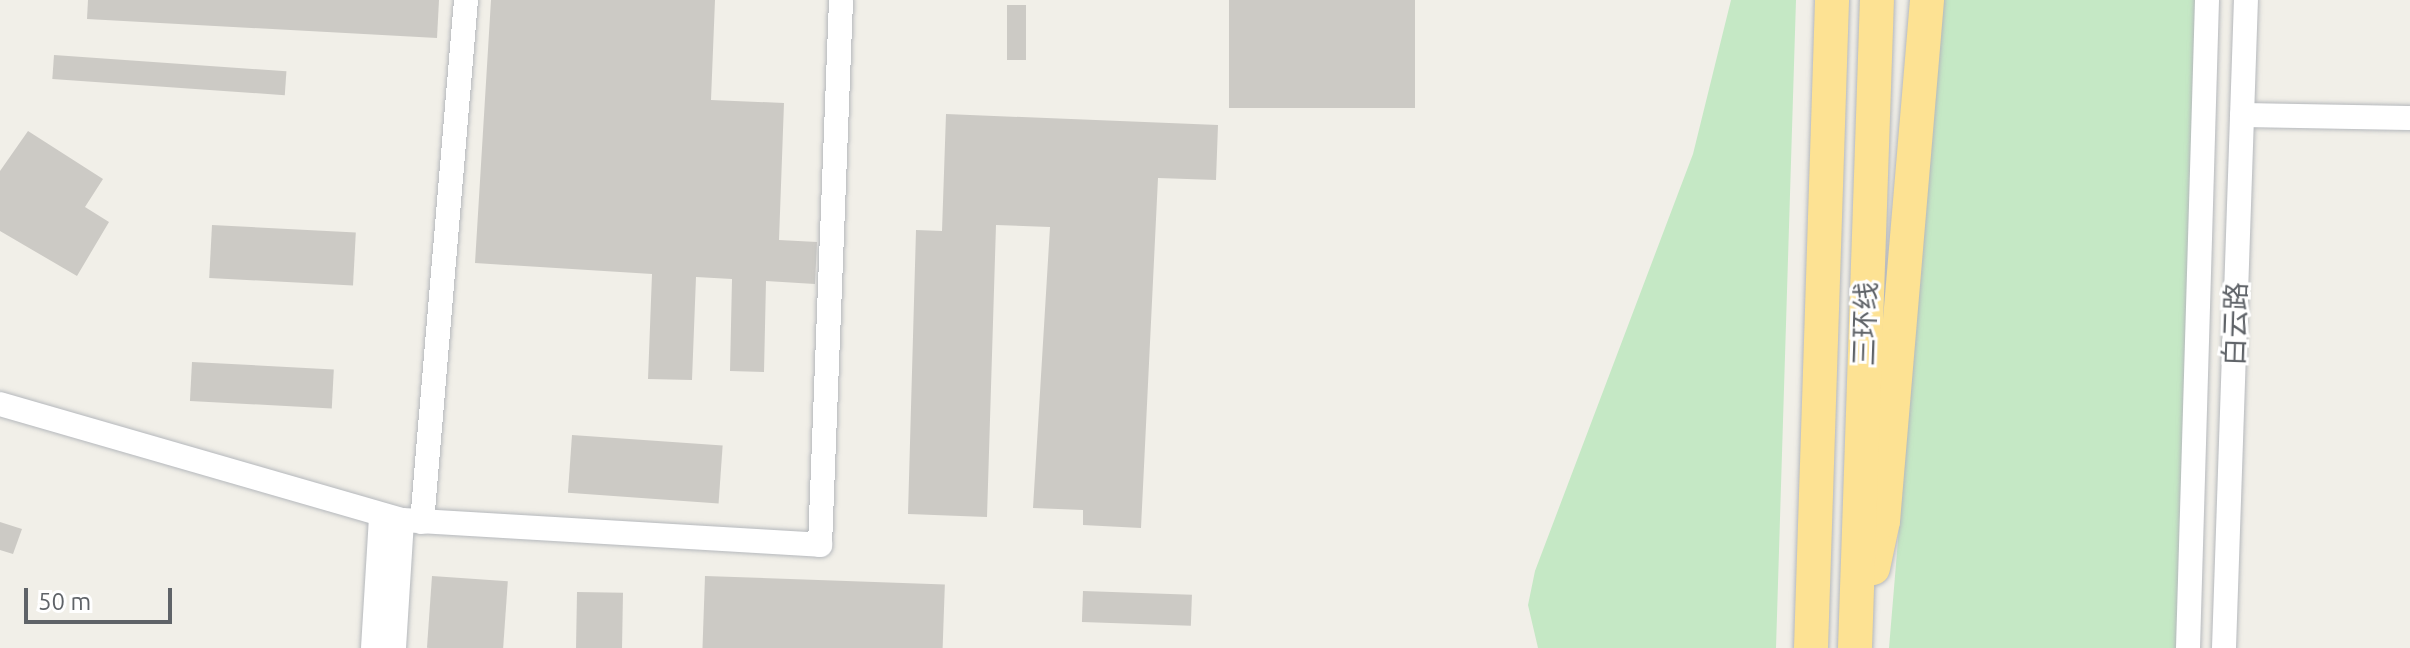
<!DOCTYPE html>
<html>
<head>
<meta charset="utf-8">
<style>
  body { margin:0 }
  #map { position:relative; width:2410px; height:648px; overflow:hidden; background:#f1efe8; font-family:Ubuntu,"Noto Sans SC",sans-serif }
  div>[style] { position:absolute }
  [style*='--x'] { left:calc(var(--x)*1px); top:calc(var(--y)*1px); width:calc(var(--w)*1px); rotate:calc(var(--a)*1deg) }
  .green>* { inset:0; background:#c5e8c5 }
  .building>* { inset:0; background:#cccac5; transform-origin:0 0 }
  .roads { filter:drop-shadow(0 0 2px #b5b8bc) drop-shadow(0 0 2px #b5b8bc) }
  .minor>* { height:24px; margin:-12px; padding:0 12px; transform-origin:12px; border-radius:12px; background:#fff }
  .highway>* { height:34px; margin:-17px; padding:0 17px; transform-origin:17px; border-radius:17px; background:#fde293 }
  span { translate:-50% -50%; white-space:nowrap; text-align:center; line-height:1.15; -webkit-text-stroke:6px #fff; paint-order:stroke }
  .street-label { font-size:28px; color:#5f6368 }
  .scale { position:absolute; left:24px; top:588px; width:148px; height:36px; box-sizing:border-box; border:4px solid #5f6368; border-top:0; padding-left:10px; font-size:24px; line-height:28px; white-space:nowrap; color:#5f6368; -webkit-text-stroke:6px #fff; paint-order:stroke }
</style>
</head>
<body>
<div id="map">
  <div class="green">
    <i style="clip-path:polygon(1731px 0,1796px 0,1776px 648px,1538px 648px,1528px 605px,1535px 571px,1693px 154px)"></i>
    <i style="clip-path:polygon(1943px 0,2196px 0,2176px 648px,1889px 648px)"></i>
  </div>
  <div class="building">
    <i style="clip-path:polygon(88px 0,439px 0,437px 38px,87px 19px)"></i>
    <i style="clip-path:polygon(491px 0,715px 0,711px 100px,784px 103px,779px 240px,817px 242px,815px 284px,766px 281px,764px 372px,730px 371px,732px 279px,696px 277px,692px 380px,648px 379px,652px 274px,475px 263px)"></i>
    <i style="left:1229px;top:0;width:186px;height:108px"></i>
    <i style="left:1007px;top:5px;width:19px;height:55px"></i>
    <i style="left:54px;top:55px;width:233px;height:24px;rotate:4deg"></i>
    <i style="clip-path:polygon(946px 114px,1218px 125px,1216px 180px,1158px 178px,1141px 528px,1083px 525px,1083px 510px,1033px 508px,1050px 227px,996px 225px,987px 517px,908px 514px,916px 230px,942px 231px)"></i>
    <i style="clip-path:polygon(28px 131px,103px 179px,85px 207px,109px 222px,77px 276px,0 231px,0 171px)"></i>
    <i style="left:212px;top:225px;width:144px;height:53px;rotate:3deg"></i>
    <i style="left:192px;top:362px;width:142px;height:39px;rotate:3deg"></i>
    <i style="left:572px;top:435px;width:151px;height:58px;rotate:4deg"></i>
    <i style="clip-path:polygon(0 522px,22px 529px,13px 554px,0 550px)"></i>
    <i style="left:432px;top:576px;width:76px;height:72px;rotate:4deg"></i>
    <i style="left:705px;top:576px;width:240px;height:72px;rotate:2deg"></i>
    <i style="left:1083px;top:591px;width:109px;height:31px;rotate:2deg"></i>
    <i style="left:577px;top:592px;width:46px;height:56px;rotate:1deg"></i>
  </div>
  <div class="roads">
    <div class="minor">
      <i style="--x:2242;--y:115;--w:168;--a:1"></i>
      <i style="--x:0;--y:404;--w:418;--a:16.1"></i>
      <i style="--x:402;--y:520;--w:419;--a:3.4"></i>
      <i style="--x:820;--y:545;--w:545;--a:-87.79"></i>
      <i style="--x:422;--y:522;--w:524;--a:-85.18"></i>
      <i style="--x:373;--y:648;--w:132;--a:-86.5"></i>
      <i style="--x:394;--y:648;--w:128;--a:-86.4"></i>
      <i style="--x:2188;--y:648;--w:648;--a:-88.32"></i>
      <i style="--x:2224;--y:648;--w:648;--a:-88.06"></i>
    </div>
    <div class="highway">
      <i style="--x:1873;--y:568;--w:48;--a:-78"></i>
      <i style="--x:1883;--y:521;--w:523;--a:-85.17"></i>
      <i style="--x:1811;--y:648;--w:648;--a:-88.14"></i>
      <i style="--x:1855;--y:648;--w:648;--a:-88.06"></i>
    </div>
  </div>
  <div class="street-label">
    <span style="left:1865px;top:324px;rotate:-88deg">三环线</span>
    <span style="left:2235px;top:324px;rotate:-88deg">白云路</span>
  </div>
  <div class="scale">50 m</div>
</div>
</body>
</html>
